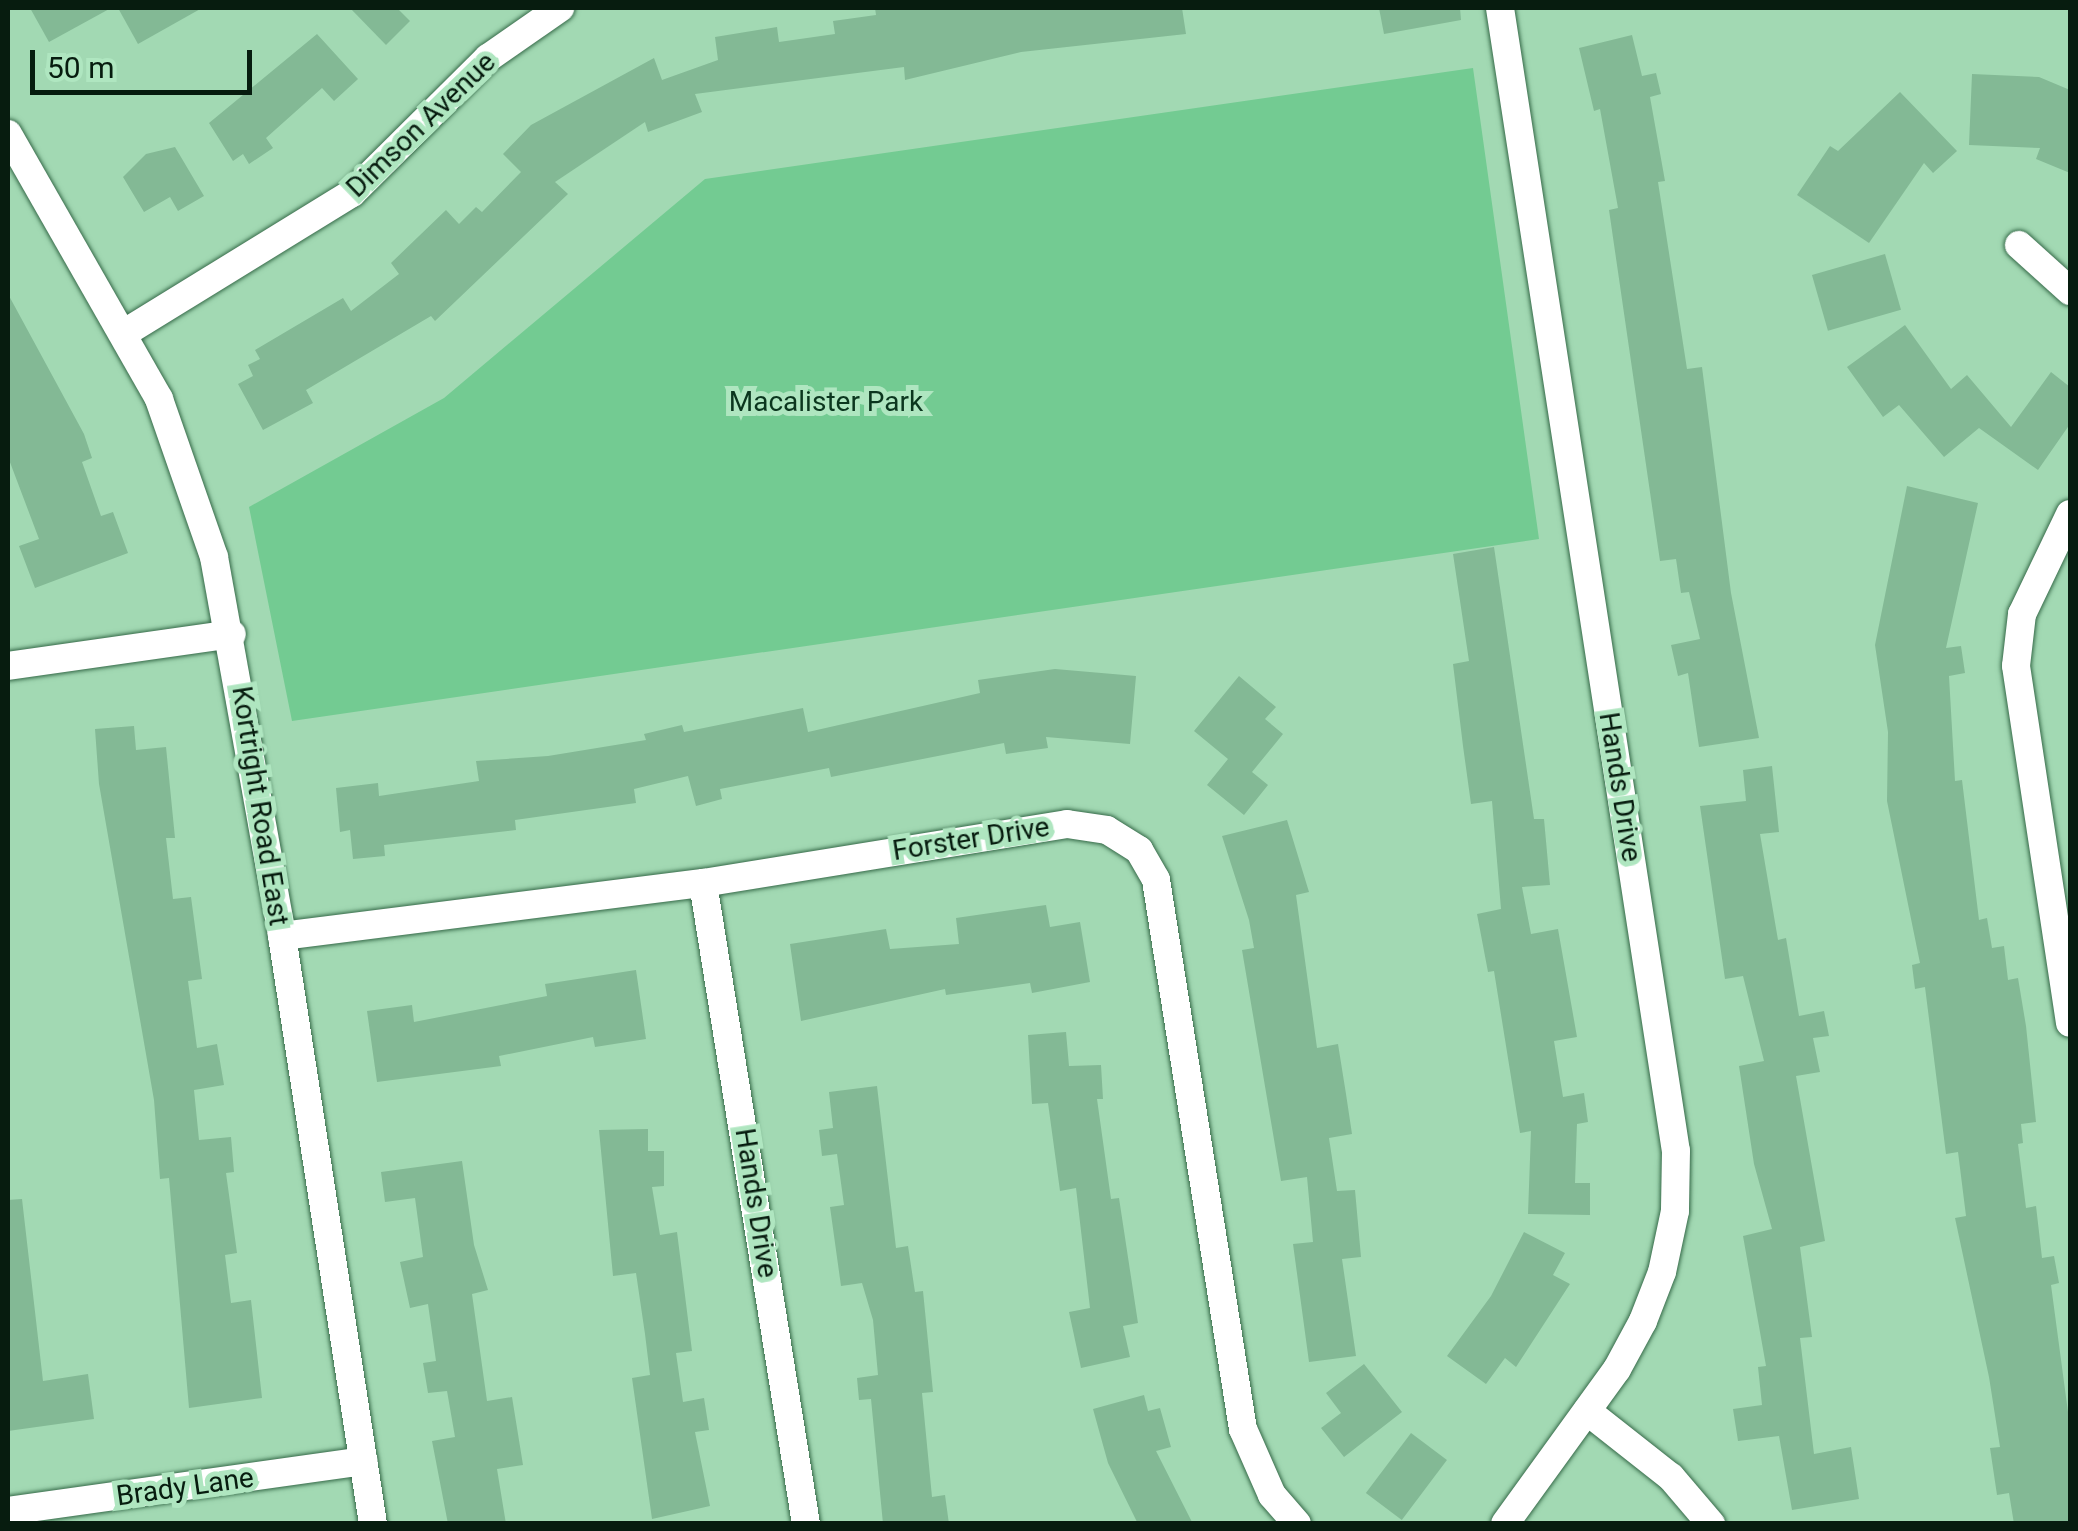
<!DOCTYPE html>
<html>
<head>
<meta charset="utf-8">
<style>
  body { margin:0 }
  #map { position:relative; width:2078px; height:1531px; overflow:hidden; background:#a2d9b3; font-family:Roboto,sans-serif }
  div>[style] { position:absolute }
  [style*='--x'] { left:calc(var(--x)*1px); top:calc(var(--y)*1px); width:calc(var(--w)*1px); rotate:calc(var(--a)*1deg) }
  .green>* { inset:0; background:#73cb92 }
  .building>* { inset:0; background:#83b995; transform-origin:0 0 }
  .roads { filter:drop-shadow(0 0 2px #366a49) drop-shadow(0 0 2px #366a49) }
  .minor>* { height:28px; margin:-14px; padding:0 14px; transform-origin:14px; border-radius:14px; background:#fff }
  span { translate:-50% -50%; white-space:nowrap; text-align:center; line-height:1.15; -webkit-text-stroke:10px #afe6c0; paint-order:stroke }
  .street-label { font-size:28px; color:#071c0f }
  .park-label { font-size:28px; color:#0b361e }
  .frame { position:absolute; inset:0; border:10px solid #071c0f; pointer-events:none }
  .scale { position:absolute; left:30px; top:50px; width:222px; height:45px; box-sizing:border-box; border:5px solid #071c0f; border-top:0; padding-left:12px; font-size:30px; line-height:35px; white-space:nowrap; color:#071c0f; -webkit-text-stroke:8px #afe6c0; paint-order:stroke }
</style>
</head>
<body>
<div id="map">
  <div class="green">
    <i style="clip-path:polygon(1473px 68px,1539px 539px,292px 721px,249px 507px,444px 398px,705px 179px)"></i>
  </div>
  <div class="building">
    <i style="clip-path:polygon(30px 8px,111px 8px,49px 42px)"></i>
    <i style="clip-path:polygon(118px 8px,202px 8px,138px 44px)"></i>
    <i style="clip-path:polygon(350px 8px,397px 8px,410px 21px,386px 45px)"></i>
    <i style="clip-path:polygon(875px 8px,1182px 8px,1186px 34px,1021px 52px,905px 80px,904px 67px,695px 94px,702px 112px,648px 132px,645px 122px,555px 182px,568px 194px,435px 321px,431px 316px,306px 390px,313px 403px,263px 430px,238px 384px,253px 376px,248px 365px,260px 359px,255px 350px,343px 298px,351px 311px,399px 274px,391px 263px,446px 210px,459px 224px,476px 207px,482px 212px,521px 172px,503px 154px,531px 125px,654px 58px,662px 80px,718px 60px,715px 37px,777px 27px,779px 42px,835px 34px,833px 21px,876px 15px)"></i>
    <i style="clip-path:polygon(1379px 8px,1460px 8px,1461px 20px,1384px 34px)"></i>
    <i style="clip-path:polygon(317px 34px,358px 79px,334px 101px,322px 88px,266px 138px,273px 148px,249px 164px,243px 154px,233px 161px,209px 123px)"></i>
    <i style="clip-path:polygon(1632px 35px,1642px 76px,1656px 73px,1661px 94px,1650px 97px,1665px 181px,1658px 182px,1687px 369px,1702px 367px,1731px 593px,1759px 738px,1699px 747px,1688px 673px,1678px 676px,1671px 645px,1700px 639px,1689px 592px,1681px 593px,1676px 559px,1660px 561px,1609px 210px,1618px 208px,1600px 109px,1594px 111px,1579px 48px)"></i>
    <i style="clip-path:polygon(1972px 74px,2039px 77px,2070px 90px,2070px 173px,2036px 159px,2040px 148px,1969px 145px)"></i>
    <i style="clip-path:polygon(1900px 92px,1957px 151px,1933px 173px,1924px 163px,1869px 243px,1797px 195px,1830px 146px,1838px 151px)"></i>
    <i style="clip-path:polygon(175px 147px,204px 196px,178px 211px,170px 197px,144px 212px,123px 177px,146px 154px)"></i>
    <i style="left:1885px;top:254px;width:58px;height:76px;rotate:74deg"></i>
    <i style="clip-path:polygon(8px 294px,84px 434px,92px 458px,82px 462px,101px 516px,113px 512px,128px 553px,35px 588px,19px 546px,39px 539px,8px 457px)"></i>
    <i style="clip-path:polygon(1905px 325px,1951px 389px,1967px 375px,2011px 427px,2051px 372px,2070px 387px,2070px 424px,2038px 470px,1979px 428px,1944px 457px,1899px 405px,1883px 417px,1847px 367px)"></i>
    <i style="clip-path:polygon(1907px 486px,1978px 503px,1946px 648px,1961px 646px,1965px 673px,1949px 676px,1955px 781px,1962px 780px,1979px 920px,1987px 918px,1992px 948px,2004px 946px,2008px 980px,2018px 978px,2026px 1026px,2036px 1122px,2021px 1124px,2023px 1143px,2018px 1144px,2026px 1208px,2036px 1206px,2042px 1258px,2054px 1256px,2059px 1283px,2051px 1285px,2070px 1427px,2070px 1524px,2014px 1524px,2009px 1493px,1997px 1495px,1990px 1448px,2000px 1447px,1989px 1377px,1955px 1218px,1966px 1216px,1958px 1152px,1946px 1154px,1925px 987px,1915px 989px,1912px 965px,1920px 963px,1887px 801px,1888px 732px,1875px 645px)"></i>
    <i style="clip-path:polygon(1494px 547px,1534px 819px,1544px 819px,1550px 885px,1522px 887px,1531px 934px,1558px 929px,1577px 1037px,1554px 1041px,1563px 1097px,1584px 1093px,1588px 1122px,1577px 1124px,1575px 1183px,1590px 1183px,1590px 1215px,1528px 1214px,1531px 1131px,1520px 1133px,1494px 971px,1488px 972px,1477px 914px,1501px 909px,1492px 801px,1471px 804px,1463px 746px,1453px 664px,1469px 661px,1453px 554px)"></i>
    <i style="clip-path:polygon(1055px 669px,1136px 676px,1130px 744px,1046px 737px,1048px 748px,1006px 754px,1004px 743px,831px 777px,829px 768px,720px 789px,722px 799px,696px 806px,688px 776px,634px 789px,636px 803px,515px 820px,516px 830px,384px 845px,385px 856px,353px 859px,350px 830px,340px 832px,336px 788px,378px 783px,379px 796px,479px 781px,476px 761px,548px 756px,646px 740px,644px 734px,682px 725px,684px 732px,803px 708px,808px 732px,980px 693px,978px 680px)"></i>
    <i style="clip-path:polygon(1239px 676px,1276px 707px,1265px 719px,1283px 734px,1252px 772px,1268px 785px,1244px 815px,1207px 785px,1228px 759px,1194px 731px)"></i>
    <i style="clip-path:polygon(134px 726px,136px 750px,166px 747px,175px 838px,166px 838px,173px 899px,191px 897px,202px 979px,188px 981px,197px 1048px,217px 1044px,224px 1085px,194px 1090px,199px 1140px,231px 1137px,234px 1172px,226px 1173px,237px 1253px,225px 1255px,231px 1303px,251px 1300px,262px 1398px,189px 1408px,169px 1178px,160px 1179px,154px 1100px,99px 784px,95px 729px)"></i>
    <i style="clip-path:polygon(1772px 766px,1779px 832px,1760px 834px,1778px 940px,1786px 938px,1799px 1016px,1824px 1011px,1829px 1036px,1813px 1038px,1820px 1072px,1796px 1076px,1825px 1241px,1800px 1247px,1812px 1337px,1800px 1338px,1814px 1454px,1851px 1447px,1859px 1499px,1792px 1510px,1779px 1436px,1738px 1441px,1733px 1409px,1762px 1405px,1758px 1367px,1766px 1366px,1743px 1236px,1772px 1229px,1754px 1164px,1739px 1066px,1764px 1061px,1743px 976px,1725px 979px,1700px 806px,1746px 801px,1743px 770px)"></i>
    <i style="clip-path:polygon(1287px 820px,1309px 892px,1296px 895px,1317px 1048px,1338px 1044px,1346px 1094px,1352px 1134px,1329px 1138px,1337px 1191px,1355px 1190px,1361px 1257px,1342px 1259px,1356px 1356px,1309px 1362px,1293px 1244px,1313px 1242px,1307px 1177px,1281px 1181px,1242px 950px,1254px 948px,1249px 920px,1222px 836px)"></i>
    <i style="clip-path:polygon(1046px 905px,1050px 927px,1080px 922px,1090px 982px,1032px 993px,1030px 983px,946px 995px,945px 989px,801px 1021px,790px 944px,886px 929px,890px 949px,959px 944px,956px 918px)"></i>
    <i style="clip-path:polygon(636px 970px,646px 1039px,595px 1047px,593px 1037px,499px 1056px,501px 1066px,377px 1082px,367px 1011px,412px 1005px,414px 1022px,547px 996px,545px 984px)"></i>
    <i style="clip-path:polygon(1066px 1032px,1069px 1066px,1101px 1065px,1103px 1099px,1097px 1099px,1111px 1199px,1119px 1198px,1138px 1323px,1123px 1326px,1130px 1357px,1081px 1368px,1069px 1312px,1090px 1308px,1076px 1188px,1060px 1191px,1048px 1103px,1032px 1104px,1028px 1035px)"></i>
    <i style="clip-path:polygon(877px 1086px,896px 1248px,908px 1246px,915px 1292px,923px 1291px,933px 1392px,922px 1393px,932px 1497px,945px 1495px,949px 1524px,883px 1524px,871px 1399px,859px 1400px,857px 1378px,878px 1375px,873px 1320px,862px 1283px,841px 1286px,830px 1207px,844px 1205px,837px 1154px,822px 1156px,819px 1130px,833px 1128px,829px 1092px)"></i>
    <i style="clip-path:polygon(648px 1129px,648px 1151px,664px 1151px,664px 1186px,652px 1187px,660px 1235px,677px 1232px,692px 1351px,676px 1353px,683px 1402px,704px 1398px,709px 1430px,695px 1432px,710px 1506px,652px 1519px,632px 1378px,650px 1375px,645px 1334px,636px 1273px,613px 1276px,599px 1130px)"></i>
    <i style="clip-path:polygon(462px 1161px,474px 1245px,488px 1290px,472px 1294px,487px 1401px,512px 1397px,523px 1465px,497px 1469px,506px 1524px,448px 1524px,432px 1441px,455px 1437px,447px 1391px,428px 1393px,423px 1363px,436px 1361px,428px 1304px,410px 1308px,400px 1262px,423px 1257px,415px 1198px,385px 1202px,381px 1172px)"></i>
    <i style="clip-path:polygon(22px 1199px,43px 1381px,88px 1374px,94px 1419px,8px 1431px,8px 1200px)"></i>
    <i style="clip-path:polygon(1524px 1232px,1565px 1253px,1553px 1275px,1570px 1284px,1516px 1367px,1505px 1358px,1486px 1384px,1447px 1356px,1491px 1296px)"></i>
    <i style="clip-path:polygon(1364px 1364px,1402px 1412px,1344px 1457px,1321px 1428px,1341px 1413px,1326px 1393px)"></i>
    <i style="clip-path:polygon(1144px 1395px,1148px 1411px,1160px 1408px,1171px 1447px,1156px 1451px,1193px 1524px,1138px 1524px,1108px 1463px,1093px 1409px)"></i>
    <i style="left:1411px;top:1433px;width:45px;height:75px;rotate:37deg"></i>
  </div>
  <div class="roads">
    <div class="minor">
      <i style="--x:1500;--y:8;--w:1156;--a:81.25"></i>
      <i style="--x:1676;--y:1151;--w:60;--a:91"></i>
      <i style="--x:1675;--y:1211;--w:62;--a:102"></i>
      <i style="--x:1662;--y:1272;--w:53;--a:111.2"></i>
      <i style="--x:1643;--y:1321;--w:55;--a:118.4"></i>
      <i style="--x:1617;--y:1369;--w:191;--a:125.9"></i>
      <i style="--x:8;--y:134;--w:305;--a:60.3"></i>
      <i style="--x:159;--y:399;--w:167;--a:70.8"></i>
      <i style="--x:214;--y:557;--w:385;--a:79.8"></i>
      <i style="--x:282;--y:936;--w:595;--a:81.2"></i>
      <i style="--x:2019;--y:245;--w:69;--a:42"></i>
      <i style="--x:126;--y:332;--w:265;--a:-31.6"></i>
      <i style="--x:352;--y:193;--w:192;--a:-44.8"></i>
      <i style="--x:488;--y:58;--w:88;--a:-34.8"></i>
      <i style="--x:2070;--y:514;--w:111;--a:115.6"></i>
      <i style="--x:2022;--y:614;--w:52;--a:96.6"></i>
      <i style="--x:2016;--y:666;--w:361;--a:81.4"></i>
      <i style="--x:8;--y:666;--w:226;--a:-8.1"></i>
      <i style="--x:703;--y:883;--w:649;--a:80.87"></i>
      <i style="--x:282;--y:936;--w:424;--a:-7.2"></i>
      <i style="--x:703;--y:883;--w:369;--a:-9.2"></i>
      <i style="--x:1067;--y:824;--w:40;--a:8.5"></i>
      <i style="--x:1107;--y:830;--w:38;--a:32"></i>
      <i style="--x:1139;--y:850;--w:34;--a:60"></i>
      <i style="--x:1156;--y:880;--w:556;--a:81"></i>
      <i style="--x:1243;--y:1429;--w:72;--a:66.3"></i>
      <i style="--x:1272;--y:1495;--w:38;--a:49"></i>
      <i style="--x:1587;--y:1411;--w:107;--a:38.2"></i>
      <i style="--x:1671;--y:1477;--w:62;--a:49.6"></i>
      <i style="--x:8;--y:1511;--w:359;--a:-8"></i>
    </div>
  </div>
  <div class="street-label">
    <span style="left:421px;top:125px;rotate:-44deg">Dimson Avenue</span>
    <span style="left:1620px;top:787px;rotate:81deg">Hands Drive</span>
    <span style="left:260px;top:806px;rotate:81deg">Kortright Road East</span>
    <span style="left:971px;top:839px;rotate:-9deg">Forster Drive</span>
    <span style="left:756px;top:1203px;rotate:81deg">Hands Drive</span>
    <span style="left:185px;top:1487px;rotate:-8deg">Brady Lane</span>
  </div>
  <div class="park-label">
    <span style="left:826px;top:402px">Macalister Park</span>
  </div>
  <div class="frame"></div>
  <div class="scale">50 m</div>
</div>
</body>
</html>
